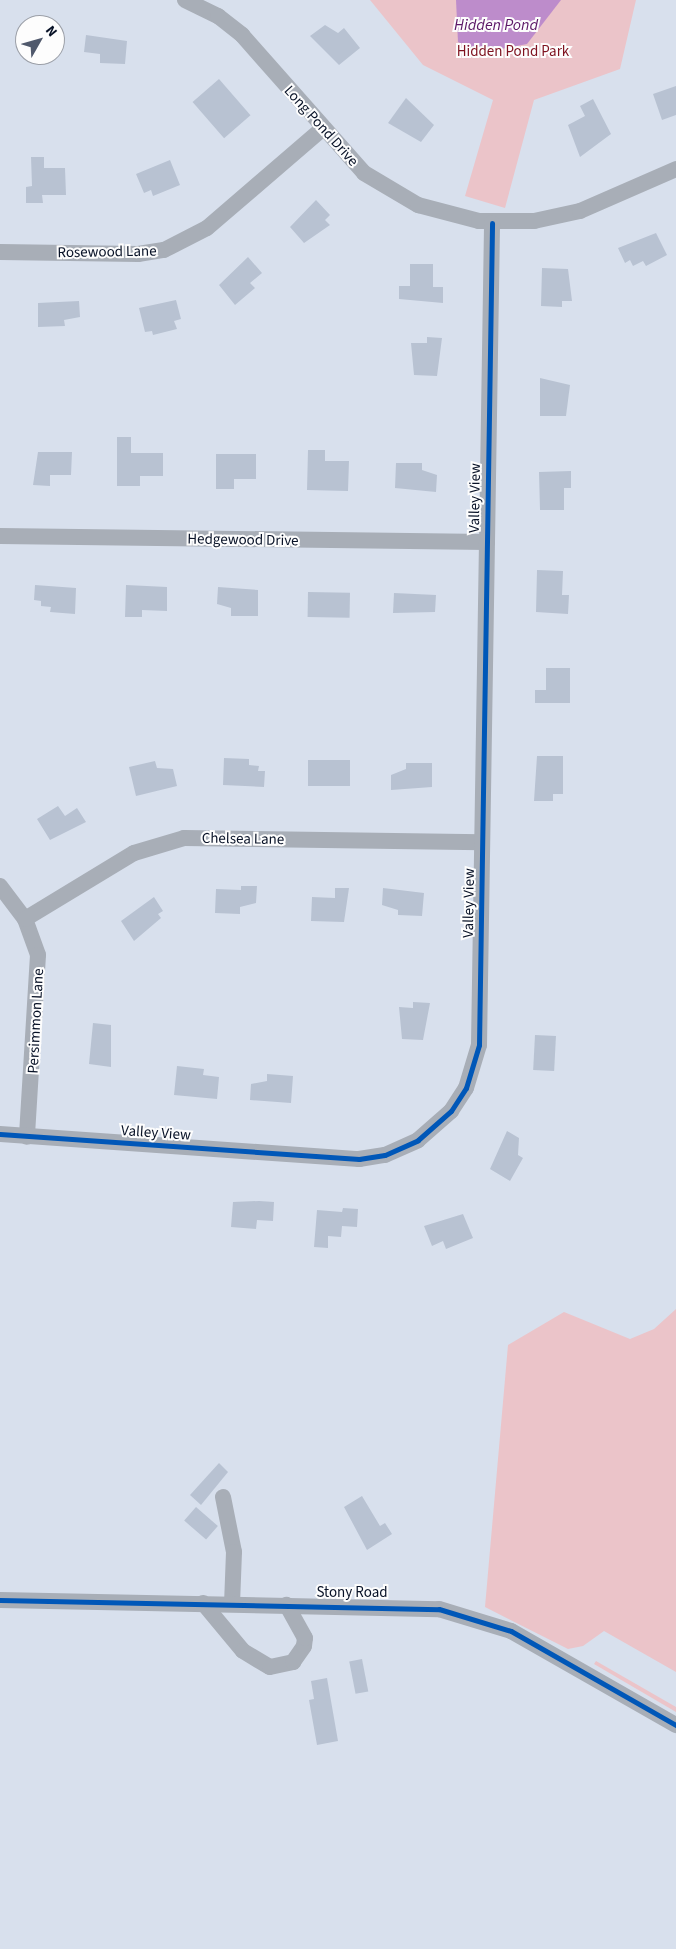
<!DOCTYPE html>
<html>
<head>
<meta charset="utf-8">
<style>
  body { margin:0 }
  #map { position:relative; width:676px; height:1949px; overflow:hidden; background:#d8e0ed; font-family:"Source Sans 3",sans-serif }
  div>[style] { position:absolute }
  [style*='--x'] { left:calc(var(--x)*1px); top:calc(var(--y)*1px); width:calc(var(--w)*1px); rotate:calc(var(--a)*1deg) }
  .green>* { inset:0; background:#ebc4c9 }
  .water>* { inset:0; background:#bd8ccb }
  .building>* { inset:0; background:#b8c2d2; transform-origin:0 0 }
  .minor>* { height:16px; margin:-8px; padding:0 8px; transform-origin:8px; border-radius:8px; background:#a8aeb7 }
  .cycleway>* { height:5px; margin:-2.5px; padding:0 2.5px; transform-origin:2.5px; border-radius:2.5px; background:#0057b8 }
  span { translate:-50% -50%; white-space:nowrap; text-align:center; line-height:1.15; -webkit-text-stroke:4px #fdfdfd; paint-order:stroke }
  .park-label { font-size:15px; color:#7e121f }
  .street-label { font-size:15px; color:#071126 }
  .water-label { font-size:16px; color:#5c1867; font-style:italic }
  .north { position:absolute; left:15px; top:15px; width:50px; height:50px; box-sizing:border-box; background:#fdfdfd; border:1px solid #9b9fa7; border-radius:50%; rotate:52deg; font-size:14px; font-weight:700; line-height:20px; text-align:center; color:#071126 }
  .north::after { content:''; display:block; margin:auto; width:18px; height:22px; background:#50596c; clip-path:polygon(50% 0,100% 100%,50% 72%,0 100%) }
</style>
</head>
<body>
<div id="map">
  <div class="green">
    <i style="clip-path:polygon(370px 0,636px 0,620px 69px,534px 100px,505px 208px,465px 196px,493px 100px,423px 65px)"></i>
    <i style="clip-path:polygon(676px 1309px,676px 1672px,604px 1631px,583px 1646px,568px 1649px,485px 1607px,508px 1345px,564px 1312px,630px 1339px,654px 1329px)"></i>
    <i style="clip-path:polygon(596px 1661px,676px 1707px,676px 1712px,594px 1664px)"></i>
  </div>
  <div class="water">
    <i style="clip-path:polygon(456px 0,561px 0,527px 44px,481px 53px,458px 42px)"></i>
  </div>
  <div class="building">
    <i style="clip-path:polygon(325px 25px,338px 33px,344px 28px,360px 48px,339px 65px,310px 36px)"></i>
    <i style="clip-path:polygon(86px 35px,127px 41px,125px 64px,100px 63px,100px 54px,84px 52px)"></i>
    <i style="left:219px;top:79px;width:48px;height:35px;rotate:49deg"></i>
    <i style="clip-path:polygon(676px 86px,676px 115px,662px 120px,653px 94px)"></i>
    <i style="clip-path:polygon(406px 98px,434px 125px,421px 142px,388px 123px)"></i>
    <i style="clip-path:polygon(593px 99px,611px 134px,580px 157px,568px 125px,585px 116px,580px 106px)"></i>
    <i style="clip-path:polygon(31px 157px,44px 157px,44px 168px,65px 168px,66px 195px,42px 195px,43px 203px,26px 203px,26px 187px,32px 186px)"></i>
    <i style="clip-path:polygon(170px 160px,180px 185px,153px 196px,151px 190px,144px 193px,136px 174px)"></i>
    <i style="clip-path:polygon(316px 200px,330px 215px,325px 220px,330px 225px,304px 243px,290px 227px)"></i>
    <i style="clip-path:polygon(656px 233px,667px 255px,646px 266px,643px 261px,633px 266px,630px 260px,625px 263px,618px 248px)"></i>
    <i style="clip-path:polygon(248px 257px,262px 273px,250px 283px,255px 288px,235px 305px,219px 285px)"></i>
    <i style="clip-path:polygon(410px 264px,433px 264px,433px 287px,443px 287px,443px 303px,399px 299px,399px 286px,410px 286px)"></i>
    <i style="clip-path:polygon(542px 268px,568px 269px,572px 301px,562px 301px,562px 307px,541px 306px)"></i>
    <i style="clip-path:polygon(176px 300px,181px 319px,174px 321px,177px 329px,153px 335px,152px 331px,145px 332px,139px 308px)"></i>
    <i style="clip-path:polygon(79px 301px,80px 317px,64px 320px,65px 326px,38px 327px,38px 303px)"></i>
    <i style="clip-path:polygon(427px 337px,442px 338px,437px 376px,414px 375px,411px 343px,427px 343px)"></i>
    <i style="clip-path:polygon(540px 378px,570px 385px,566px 416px,540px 416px)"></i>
    <i style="clip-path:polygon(117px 437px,131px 437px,131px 453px,163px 453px,163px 476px,140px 476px,140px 486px,117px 486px)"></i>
    <i style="clip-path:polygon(308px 450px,325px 450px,325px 461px,349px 461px,348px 491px,307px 490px)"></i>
    <i style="clip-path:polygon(38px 452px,72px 452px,71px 475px,50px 475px,50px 486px,33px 485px)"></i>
    <i style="clip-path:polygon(216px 454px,256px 454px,256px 479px,234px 479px,234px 489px,216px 489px)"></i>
    <i style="clip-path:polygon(396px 463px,422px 463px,422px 470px,437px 475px,436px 492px,395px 488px)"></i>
    <i style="clip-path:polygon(571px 471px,571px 488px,564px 488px,564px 510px,540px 510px,539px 472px)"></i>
    <i style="clip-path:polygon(537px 570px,563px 571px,562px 595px,569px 595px,568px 614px,536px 612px)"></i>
    <i style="clip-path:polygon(35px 585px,76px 588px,75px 614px,50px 612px,51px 607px,41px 606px,41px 601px,34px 600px)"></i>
    <i style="clip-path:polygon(126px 585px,167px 587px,167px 611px,142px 610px,142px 617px,125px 617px)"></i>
    <i style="clip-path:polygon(218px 587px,258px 590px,258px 616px,231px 616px,231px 608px,217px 604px)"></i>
    <i style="left:308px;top:592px;width:42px;height:25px;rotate:1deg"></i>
    <i style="clip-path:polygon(394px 593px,436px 595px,435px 612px,393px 613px)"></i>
    <i style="clip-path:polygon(546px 668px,570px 668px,570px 703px,535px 703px,535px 690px,546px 690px)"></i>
    <i style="clip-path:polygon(537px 756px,563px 756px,563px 794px,553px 794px,553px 801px,534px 801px)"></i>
    <i style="clip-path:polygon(224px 758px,249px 759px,249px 765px,259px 766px,258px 771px,265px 771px,264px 787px,223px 785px)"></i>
    <i style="left:308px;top:760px;width:42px;height:26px"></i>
    <i style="clip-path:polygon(155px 761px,157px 768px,173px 769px,177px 786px,136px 796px,129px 767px)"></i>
    <i style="clip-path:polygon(406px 763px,432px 763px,432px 787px,391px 790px,391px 775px,406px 769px)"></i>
    <i style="clip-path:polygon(58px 806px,65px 816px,77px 808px,86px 822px,50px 840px,37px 819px)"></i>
    <i style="clip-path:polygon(241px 886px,257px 886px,256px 903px,240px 907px,240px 914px,215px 913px,216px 889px,241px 890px)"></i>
    <i style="clip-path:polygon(335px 888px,349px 888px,344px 922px,311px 921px,312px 897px,335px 898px)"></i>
    <i style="clip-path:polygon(383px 888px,424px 893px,422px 916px,398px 915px,398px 910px,382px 905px)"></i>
    <i style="clip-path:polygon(154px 897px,163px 911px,158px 914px,161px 918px,134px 941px,121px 921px)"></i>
    <i style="clip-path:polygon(413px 1002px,430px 1003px,423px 1040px,402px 1039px,399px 1007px,413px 1008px)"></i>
    <i style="clip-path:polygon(93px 1023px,111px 1025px,111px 1067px,89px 1064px)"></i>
    <i style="left:535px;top:1035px;width:21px;height:35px;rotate:3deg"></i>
    <i style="clip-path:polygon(177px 1066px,204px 1069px,203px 1075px,219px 1077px,217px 1099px,174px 1095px)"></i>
    <i style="clip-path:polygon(267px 1074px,293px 1076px,291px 1103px,250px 1100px,251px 1084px,267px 1081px)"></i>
    <i style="clip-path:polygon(507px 1131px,519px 1138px,518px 1155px,523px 1158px,510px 1181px,490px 1169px)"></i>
    <i style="clip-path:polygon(259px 1201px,274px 1202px,273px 1221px,257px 1220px,256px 1229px,231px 1227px,233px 1202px)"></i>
    <i style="clip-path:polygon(343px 1208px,358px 1209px,357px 1227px,342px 1226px,341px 1237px,328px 1236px,328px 1248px,314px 1247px,317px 1210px,342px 1212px)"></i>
    <i style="clip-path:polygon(463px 1214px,473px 1238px,446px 1249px,443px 1241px,432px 1246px,424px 1226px)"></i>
    <i style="clip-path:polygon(219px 1463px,228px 1472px,201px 1505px,190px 1495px)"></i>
    <i style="clip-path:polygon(362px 1496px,380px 1526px,385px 1523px,392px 1534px,367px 1550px,344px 1507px)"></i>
    <i style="left:196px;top:1507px;width:29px;height:18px;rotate:41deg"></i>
    <i style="left:362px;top:1659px;width:33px;height:13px;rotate:79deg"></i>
    <i style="clip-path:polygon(327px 1678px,338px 1741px,317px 1745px,309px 1700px,314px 1699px,311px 1681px)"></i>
  </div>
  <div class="minor">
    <i style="--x:185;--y:0;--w:37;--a:26"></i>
    <i style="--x:218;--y:16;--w:31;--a:38"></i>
    <i style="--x:242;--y:35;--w:184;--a:48.5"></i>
    <i style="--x:364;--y:173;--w:63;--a:30.7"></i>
    <i style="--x:418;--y:205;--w:63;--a:14.7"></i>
    <i style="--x:479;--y:221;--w:55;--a:0"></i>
    <i style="--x:534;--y:221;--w:47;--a:-12.3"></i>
    <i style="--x:580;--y:211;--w:105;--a:-23.6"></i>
    <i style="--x:0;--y:252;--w:138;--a:0.8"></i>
    <i style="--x:138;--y:254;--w:26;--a:-9"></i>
    <i style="--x:164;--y:250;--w:48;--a:-27.1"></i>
    <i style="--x:207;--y:228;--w:152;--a:-40.7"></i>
    <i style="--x:0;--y:536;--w:487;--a:0.7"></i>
    <i style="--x:0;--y:886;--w:41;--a:52.9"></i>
    <i style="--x:25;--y:919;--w:38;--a:70"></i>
    <i style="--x:38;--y:955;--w:182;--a:93.5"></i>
    <i style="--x:25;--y:919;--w:127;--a:-31.2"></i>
    <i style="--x:134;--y:853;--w:52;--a:-16.7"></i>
    <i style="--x:184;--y:838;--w:298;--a:0.8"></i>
    <i style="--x:0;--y:1134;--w:360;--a:4"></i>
    <i style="--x:359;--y:1159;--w:26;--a:-9"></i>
    <i style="--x:385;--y:1155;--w:36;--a:-24"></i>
    <i style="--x:418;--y:1140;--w:44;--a:-41.3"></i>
    <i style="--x:451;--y:1111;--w:27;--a:-57"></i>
    <i style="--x:466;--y:1088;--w:45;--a:-73.2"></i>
    <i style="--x:479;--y:1045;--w:822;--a:-89.09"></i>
    <i style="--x:223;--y:1497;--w:56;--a:78.7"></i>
    <i style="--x:234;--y:1552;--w:52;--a:92.2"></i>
    <i style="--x:0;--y:1600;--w:439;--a:1.2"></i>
    <i style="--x:439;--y:1609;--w:75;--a:17"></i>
    <i style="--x:511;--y:1631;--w:190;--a:29.7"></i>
    <i style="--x:203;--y:1603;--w:62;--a:50.2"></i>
    <i style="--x:243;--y:1651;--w:31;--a:31"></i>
    <i style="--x:270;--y:1667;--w:24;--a:-12"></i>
    <i style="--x:293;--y:1662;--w:19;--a:-55"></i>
    <i style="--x:304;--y:1646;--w:8;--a:-83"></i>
    <i style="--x:305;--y:1638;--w:38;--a:-119"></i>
  </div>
  <div class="cycleway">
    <i style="--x:0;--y:1134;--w:360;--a:4"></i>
    <i style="--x:359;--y:1159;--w:26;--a:-9"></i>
    <i style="--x:385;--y:1155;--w:36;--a:-24"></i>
    <i style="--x:418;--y:1140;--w:44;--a:-41.3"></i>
    <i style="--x:451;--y:1111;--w:27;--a:-57"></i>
    <i style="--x:466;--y:1088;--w:45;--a:-73.2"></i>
    <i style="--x:479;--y:1045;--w:822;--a:-89.09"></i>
    <i style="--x:0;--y:1600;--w:439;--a:1.2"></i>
    <i style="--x:439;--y:1609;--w:75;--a:17"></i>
    <i style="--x:511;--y:1631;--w:190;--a:29.7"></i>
  </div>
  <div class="park-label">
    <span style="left:513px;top:52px">Hidden Pond Park</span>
  </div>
  <div class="street-label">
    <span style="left:321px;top:126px;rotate:48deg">Long Pond Drive</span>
    <span style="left:107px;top:252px;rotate:-1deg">Rosewood Lane</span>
    <span style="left:475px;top:498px;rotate:-89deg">Valley View</span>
    <span style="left:243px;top:540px;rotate:1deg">Hedgewood Drive</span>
    <span style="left:243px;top:839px;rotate:1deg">Chelsea Lane</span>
    <span style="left:469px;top:903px;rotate:-89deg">Valley View</span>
    <span style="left:36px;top:1021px;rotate:-87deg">Persimmon Lane</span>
    <span style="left:156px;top:1133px;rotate:4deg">Valley View</span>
    <span style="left:352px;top:1593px">Stony Road</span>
  </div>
  <div class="water-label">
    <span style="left:496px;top:25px">Hidden Pond</span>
  </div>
  <div class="north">N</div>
</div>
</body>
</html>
